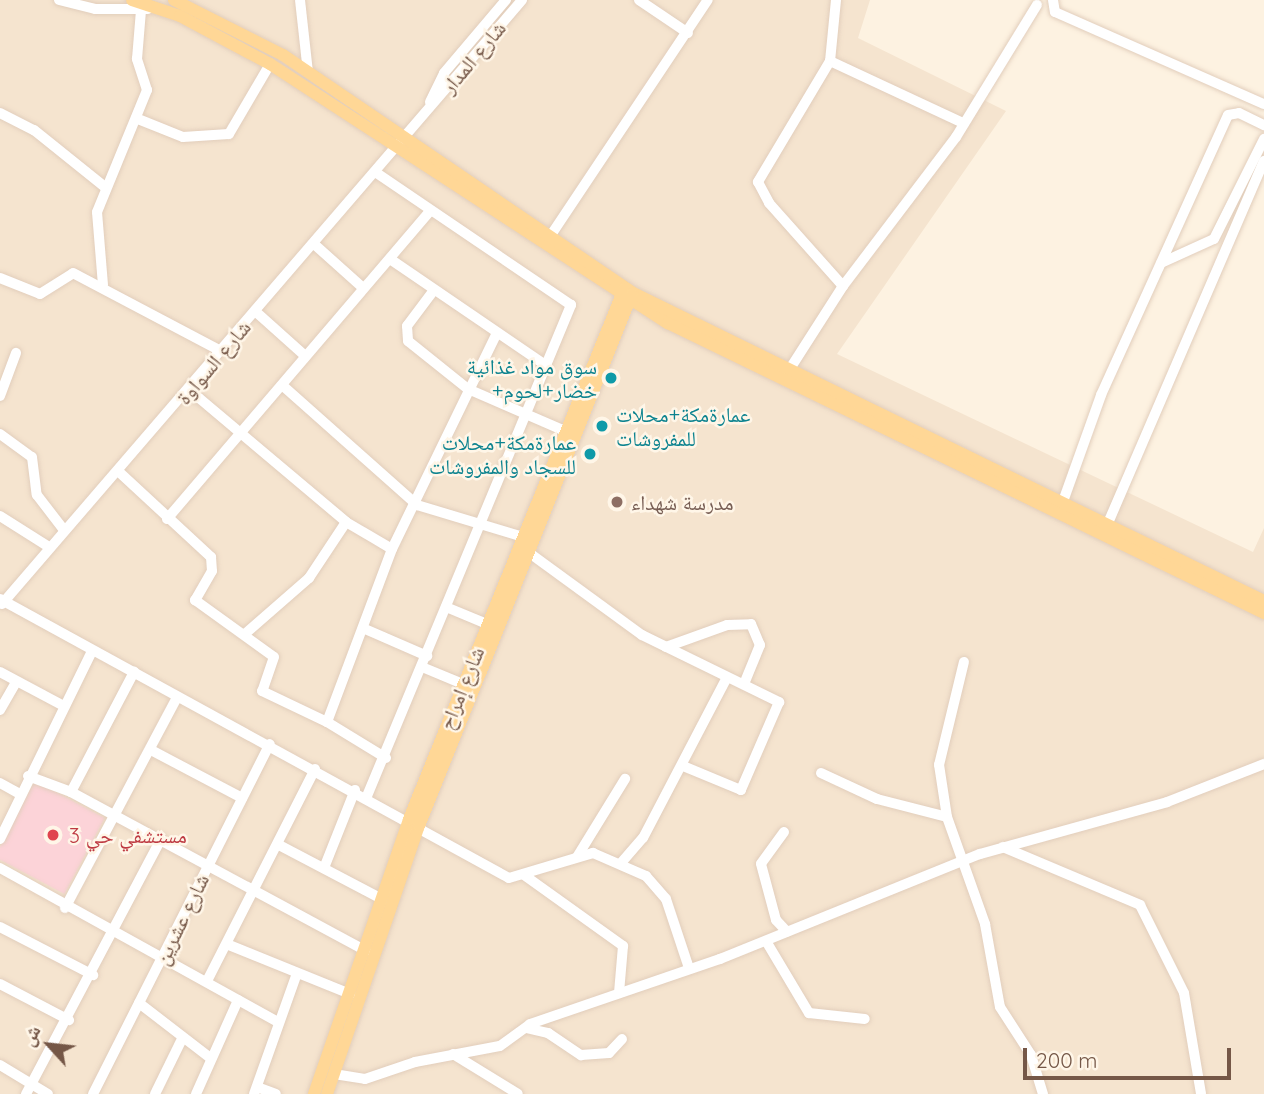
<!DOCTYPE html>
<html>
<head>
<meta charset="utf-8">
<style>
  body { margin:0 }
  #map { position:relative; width:1264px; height:1094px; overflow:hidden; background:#fdf2e1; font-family:Quicksand,"Noto Naskh Arabic",sans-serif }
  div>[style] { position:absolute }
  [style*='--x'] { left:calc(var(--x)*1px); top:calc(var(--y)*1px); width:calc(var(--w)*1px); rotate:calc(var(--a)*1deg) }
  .residential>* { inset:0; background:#f5e4cf }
  .medical>* { inset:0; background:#fcd3d8; transform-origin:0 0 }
  .roads { filter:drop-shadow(0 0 2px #e2cebc) drop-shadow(0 0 2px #e2cebc) }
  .minor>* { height:10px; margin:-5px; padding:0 5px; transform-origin:5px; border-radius:5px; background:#fff }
  .major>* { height:12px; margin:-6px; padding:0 6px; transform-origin:6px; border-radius:6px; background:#ffd796 }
  .dots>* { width:19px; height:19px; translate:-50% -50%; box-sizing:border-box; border:4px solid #fff6e8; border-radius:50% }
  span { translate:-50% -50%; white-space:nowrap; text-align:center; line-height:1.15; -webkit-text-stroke:5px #fff6e8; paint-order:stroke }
  .street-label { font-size:21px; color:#755747 }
  .culture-label { font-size:21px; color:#0d838f }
  .right { translate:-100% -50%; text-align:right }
  .left { translate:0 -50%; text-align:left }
  .education-label { font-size:21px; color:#785e54 }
  .health-label { font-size:21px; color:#be3a42 }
  .north { position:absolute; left:14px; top:1010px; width:70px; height:70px; -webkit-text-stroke:5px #fff6e8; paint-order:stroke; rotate:297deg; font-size:19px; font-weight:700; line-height:28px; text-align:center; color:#755747 }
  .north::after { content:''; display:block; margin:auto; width:24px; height:32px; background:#755747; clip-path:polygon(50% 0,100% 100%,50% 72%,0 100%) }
  .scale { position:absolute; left:1023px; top:1048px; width:208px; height:32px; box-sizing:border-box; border:4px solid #755747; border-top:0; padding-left:9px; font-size:21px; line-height:24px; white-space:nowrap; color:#755747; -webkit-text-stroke:5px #fff6e8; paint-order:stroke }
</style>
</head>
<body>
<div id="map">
  <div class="residential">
    <i style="clip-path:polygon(0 0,870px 0,858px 38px,1006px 111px,837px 354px,1253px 552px,1264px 528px,1264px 1094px,0 1094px)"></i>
  </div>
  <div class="medical">
    <i style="left:35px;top:781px;width:79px;height:86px;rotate:28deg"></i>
  </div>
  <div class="roads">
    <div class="minor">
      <i style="--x:59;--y:0;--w:37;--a:14"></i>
      <i style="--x:95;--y:9;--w:53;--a:0"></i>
      <i style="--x:300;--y:0;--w:72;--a:83.7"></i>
      <i style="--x:639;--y:0;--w:59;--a:34"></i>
      <i style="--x:836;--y:0;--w:61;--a:95.6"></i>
      <i style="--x:830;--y:61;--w:145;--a:25"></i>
      <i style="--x:1053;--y:0;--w:12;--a:81"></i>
      <i style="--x:1055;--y:12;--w:228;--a:23.8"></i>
      <i style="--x:830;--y:61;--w:141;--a:120.8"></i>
      <i style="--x:758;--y:182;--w:24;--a:62"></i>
      <i style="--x:769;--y:203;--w:111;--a:48.3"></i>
      <i style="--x:430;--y:102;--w:32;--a:-64"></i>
      <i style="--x:444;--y:73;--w:96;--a:-49.7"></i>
      <i style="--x:0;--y:113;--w:38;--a:27"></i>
      <i style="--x:34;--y:130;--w:91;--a:38.8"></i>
      <i style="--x:138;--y:119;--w:48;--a:21.8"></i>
      <i style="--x:183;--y:137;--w:46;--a:-3.7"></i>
      <i style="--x:229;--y:134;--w:81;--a:-59.6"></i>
      <i style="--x:549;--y:238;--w:286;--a:-56.3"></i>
      <i style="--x:314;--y:244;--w:66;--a:41.9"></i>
      <i style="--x:390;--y:259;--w:190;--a:34.3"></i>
      <i style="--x:1161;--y:263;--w:58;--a:-24.4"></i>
      <i style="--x:1214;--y:239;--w:112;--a:-63.4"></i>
      <i style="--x:0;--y:278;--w:43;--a:21.8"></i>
      <i style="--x:40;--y:294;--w:39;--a:-32"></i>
      <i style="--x:73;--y:273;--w:165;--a:27.8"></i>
      <i style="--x:103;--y:285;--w:73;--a:-94.7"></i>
      <i style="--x:97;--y:212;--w:132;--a:-67.7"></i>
      <i style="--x:147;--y:90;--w:33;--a:-108"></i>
      <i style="--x:137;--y:59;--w:49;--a:-85.3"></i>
      <i style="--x:434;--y:290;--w:45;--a:126.9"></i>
      <i style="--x:407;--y:326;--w:15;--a:86"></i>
      <i style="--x:408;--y:341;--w:77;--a:38.7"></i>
      <i style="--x:468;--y:389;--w:106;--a:23.4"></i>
      <i style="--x:255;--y:311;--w:66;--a:41.9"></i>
      <i style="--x:786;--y:375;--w:106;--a:-57.4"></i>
      <i style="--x:843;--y:286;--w:187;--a:-52.8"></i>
      <i style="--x:956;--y:137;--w:155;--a:-58.5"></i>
      <i style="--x:282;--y:385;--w:181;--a:41.6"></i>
      <i style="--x:417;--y:505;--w:111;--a:16.8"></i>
      <i style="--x:0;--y:396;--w:46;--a:-69.6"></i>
      <i style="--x:185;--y:396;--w:14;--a:8"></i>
      <i style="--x:199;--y:398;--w:192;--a:40.1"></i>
      <i style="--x:346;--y:522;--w:53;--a:30.4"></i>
      <i style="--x:0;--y:434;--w:39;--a:36"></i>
      <i style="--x:32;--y:457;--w:38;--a:83"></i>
      <i style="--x:37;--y:495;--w:44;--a:52.4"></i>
      <i style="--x:118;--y:471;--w:127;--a:42.8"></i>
      <i style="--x:211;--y:557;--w:14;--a:86"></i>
      <i style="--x:212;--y:571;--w:34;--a:120"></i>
      <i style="--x:195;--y:600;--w:97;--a:35.8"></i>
      <i style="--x:274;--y:657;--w:36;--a:109"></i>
      <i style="--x:262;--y:691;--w:72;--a:25.5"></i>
      <i style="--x:1061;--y:507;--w:119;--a:-70.3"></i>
      <i style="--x:1101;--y:395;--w:307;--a:-65.6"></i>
      <i style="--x:1228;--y:115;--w:11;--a:-10"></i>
      <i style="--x:1239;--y:113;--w:28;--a:26"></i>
      <i style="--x:0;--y:516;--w:58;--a:32.3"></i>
      <i style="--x:167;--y:519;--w:406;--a:-49.5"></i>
      <i style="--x:1105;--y:530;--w:402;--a:-66.7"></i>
      <i style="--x:528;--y:552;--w:141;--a:36.1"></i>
      <i style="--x:642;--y:635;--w:153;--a:26.1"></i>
      <i style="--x:779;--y:702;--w:96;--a:113.4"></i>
      <i style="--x:741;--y:790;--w:63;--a:-157.5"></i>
      <i style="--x:0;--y:599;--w:580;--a:28.73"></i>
      <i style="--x:509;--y:878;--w:88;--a:-16.6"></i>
      <i style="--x:593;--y:853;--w:58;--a:23.5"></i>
      <i style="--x:646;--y:876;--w:30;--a:49"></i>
      <i style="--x:666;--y:899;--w:73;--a:71.6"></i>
      <i style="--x:2;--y:604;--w:797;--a:-49.27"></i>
      <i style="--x:446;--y:607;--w:44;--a:22.5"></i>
      <i style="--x:365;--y:629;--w:68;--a:23.5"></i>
      <i style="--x:246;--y:633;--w:84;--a:-41.1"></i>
      <i style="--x:309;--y:578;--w:67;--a:-56.5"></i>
      <i style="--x:666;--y:647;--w:65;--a:-19.8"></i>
      <i style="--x:727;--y:625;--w:24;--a:-2"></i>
      <i style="--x:751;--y:624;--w:23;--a:67"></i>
      <i style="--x:760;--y:645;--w:42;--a:112.3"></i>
      <i style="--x:422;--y:667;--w:44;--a:22.5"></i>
      <i style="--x:0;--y:672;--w:72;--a:28"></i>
      <i style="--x:0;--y:710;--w:32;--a:-60"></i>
      <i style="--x:151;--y:750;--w:103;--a:27.8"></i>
      <i style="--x:386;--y:758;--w:69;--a:-148.6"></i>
      <i style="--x:327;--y:722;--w:185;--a:-69.4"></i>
      <i style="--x:392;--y:549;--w:240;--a:-64.1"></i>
      <i style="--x:821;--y:773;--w:62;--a:24.9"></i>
      <i style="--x:877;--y:799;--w:72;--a:14.4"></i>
      <i style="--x:947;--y:817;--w:114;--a:70.4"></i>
      <i style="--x:985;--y:924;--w:84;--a:79.8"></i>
      <i style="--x:1000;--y:1007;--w:57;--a:57.1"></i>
      <i style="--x:1031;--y:1055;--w:41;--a:72.9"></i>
      <i style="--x:28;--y:776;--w:46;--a:20.4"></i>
      <i style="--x:71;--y:792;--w:335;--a:28.3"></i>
      <i style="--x:0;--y:783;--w:23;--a:29"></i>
      <i style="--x:71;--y:792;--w:136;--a:-62.3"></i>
      <i style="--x:367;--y:796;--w:532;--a:-67.44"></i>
      <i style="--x:571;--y:305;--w:237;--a:-145.8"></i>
      <i style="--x:947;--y:817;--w:53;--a:-98.7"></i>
      <i style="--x:939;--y:765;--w:106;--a:-76.4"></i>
      <i style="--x:784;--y:832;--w:39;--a:126"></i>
      <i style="--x:761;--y:864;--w:58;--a:75"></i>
      <i style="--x:776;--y:920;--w:16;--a:47"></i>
      <i style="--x:0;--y:839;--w:209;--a:-63.9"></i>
      <i style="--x:279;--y:845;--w:114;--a:27.7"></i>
      <i style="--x:1003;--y:847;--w:149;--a:22.9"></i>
      <i style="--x:1140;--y:905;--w:98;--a:63.4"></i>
      <i style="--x:1184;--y:993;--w:102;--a:80.4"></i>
      <i style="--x:577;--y:857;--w:92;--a:-58.4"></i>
      <i style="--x:621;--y:863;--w:33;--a:-49"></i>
      <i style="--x:643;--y:838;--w:179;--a:-62.4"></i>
      <i style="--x:0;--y:868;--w:318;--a:29"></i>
      <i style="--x:324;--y:868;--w:84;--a:-68.3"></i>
      <i style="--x:524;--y:875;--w:122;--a:35.6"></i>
      <i style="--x:623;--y:946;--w:47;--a:94.9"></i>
      <i style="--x:65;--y:908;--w:239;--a:-62"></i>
      <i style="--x:0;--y:927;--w:105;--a:27.3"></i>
      <i style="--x:766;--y:941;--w:84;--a:59.2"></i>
      <i style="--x:809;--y:1013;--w:56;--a:6.1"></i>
      <i style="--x:229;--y:945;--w:131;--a:22"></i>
      <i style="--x:207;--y:981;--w:238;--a:-63"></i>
      <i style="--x:0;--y:984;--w:78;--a:27.6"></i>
      <i style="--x:139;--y:1003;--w:88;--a:37.6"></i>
      <i style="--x:526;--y:1028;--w:23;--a:13"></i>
      <i style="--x:548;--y:1033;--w:40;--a:34"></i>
      <i style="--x:581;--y:1055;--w:28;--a:-4"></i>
      <i style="--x:609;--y:1053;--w:19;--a:-47"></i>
      <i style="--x:453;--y:1054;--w:76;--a:31.6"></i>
      <i style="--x:0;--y:1065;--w:56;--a:31.1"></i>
      <i style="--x:334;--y:1074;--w:31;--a:9"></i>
      <i style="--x:365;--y:1079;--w:53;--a:-18.8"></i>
      <i style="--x:415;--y:1062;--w:86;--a:-10.7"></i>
      <i style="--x:500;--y:1046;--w:37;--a:-36"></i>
      <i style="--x:530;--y:1024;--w:201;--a:-18.9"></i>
      <i style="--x:720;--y:959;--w:280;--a:-22"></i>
      <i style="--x:980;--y:854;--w:194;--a:-15.5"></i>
      <i style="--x:1167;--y:802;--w:104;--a:-21.4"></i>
      <i style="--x:257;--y:1087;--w:20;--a:20"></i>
      <i style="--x:26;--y:1094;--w:289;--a:-62.1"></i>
      <i style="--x:93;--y:1094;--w:392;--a:-63.2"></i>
      <i style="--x:155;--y:1094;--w:61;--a:-63.9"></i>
      <i style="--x:196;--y:1094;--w:103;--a:-65.9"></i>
      <i style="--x:254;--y:1094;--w:128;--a:-70.4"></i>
    </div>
    <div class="major">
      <i style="--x:132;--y:0;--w:51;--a:18.4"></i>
      <i style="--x:180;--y:16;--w:102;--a:28.1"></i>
      <i style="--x:270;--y:64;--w:475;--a:33.1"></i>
      <i style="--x:668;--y:323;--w:663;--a:25.95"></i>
      <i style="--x:174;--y:0;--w:122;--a:26.8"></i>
      <i style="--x:283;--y:55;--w:423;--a:34.2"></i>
      <i style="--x:633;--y:293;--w:702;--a:26.02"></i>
      <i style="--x:314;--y:1094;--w:291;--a:-70.9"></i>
      <i style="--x:409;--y:819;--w:572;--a:-67.92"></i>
      <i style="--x:327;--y:1094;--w:283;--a:-71.1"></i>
      <i style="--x:419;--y:826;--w:573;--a:-68.18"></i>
    </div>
  </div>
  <div class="dots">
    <i style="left:611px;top:378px;background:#0f9aa8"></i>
    <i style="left:602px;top:426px;background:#0f9aa8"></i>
    <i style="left:590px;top:454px;background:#0f9aa8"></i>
    <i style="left:617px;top:502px;background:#8d6e63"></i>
    <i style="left:53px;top:835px;background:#e0444e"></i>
  </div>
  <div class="street-label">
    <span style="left:473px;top:57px;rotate:-50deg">شارع المدار</span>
    <span style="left:213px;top:362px;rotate:-50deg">شارع السواوة</span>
    <span style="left:461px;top:688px;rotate:-68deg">شارع إمراح</span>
    <span style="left:181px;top:919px;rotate:-64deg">شارع عشرين</span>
  </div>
  <div class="culture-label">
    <span class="right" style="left:597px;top:378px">سوق مواد غذائية<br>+خضار+لحوم</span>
    <span class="left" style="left:616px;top:426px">عمارةمكة+محلات<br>للمفروشات</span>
    <span class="right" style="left:576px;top:454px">عمارةمكة+محلات<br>للسجاد والمفروشات</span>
  </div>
  <div class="education-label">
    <span class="left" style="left:631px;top:502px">مدرسة شهداء</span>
  </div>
  <div class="health-label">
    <span class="left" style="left:69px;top:835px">مستشفي حي 3</span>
  </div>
  <div class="north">ش</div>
  <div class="scale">200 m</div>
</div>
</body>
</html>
